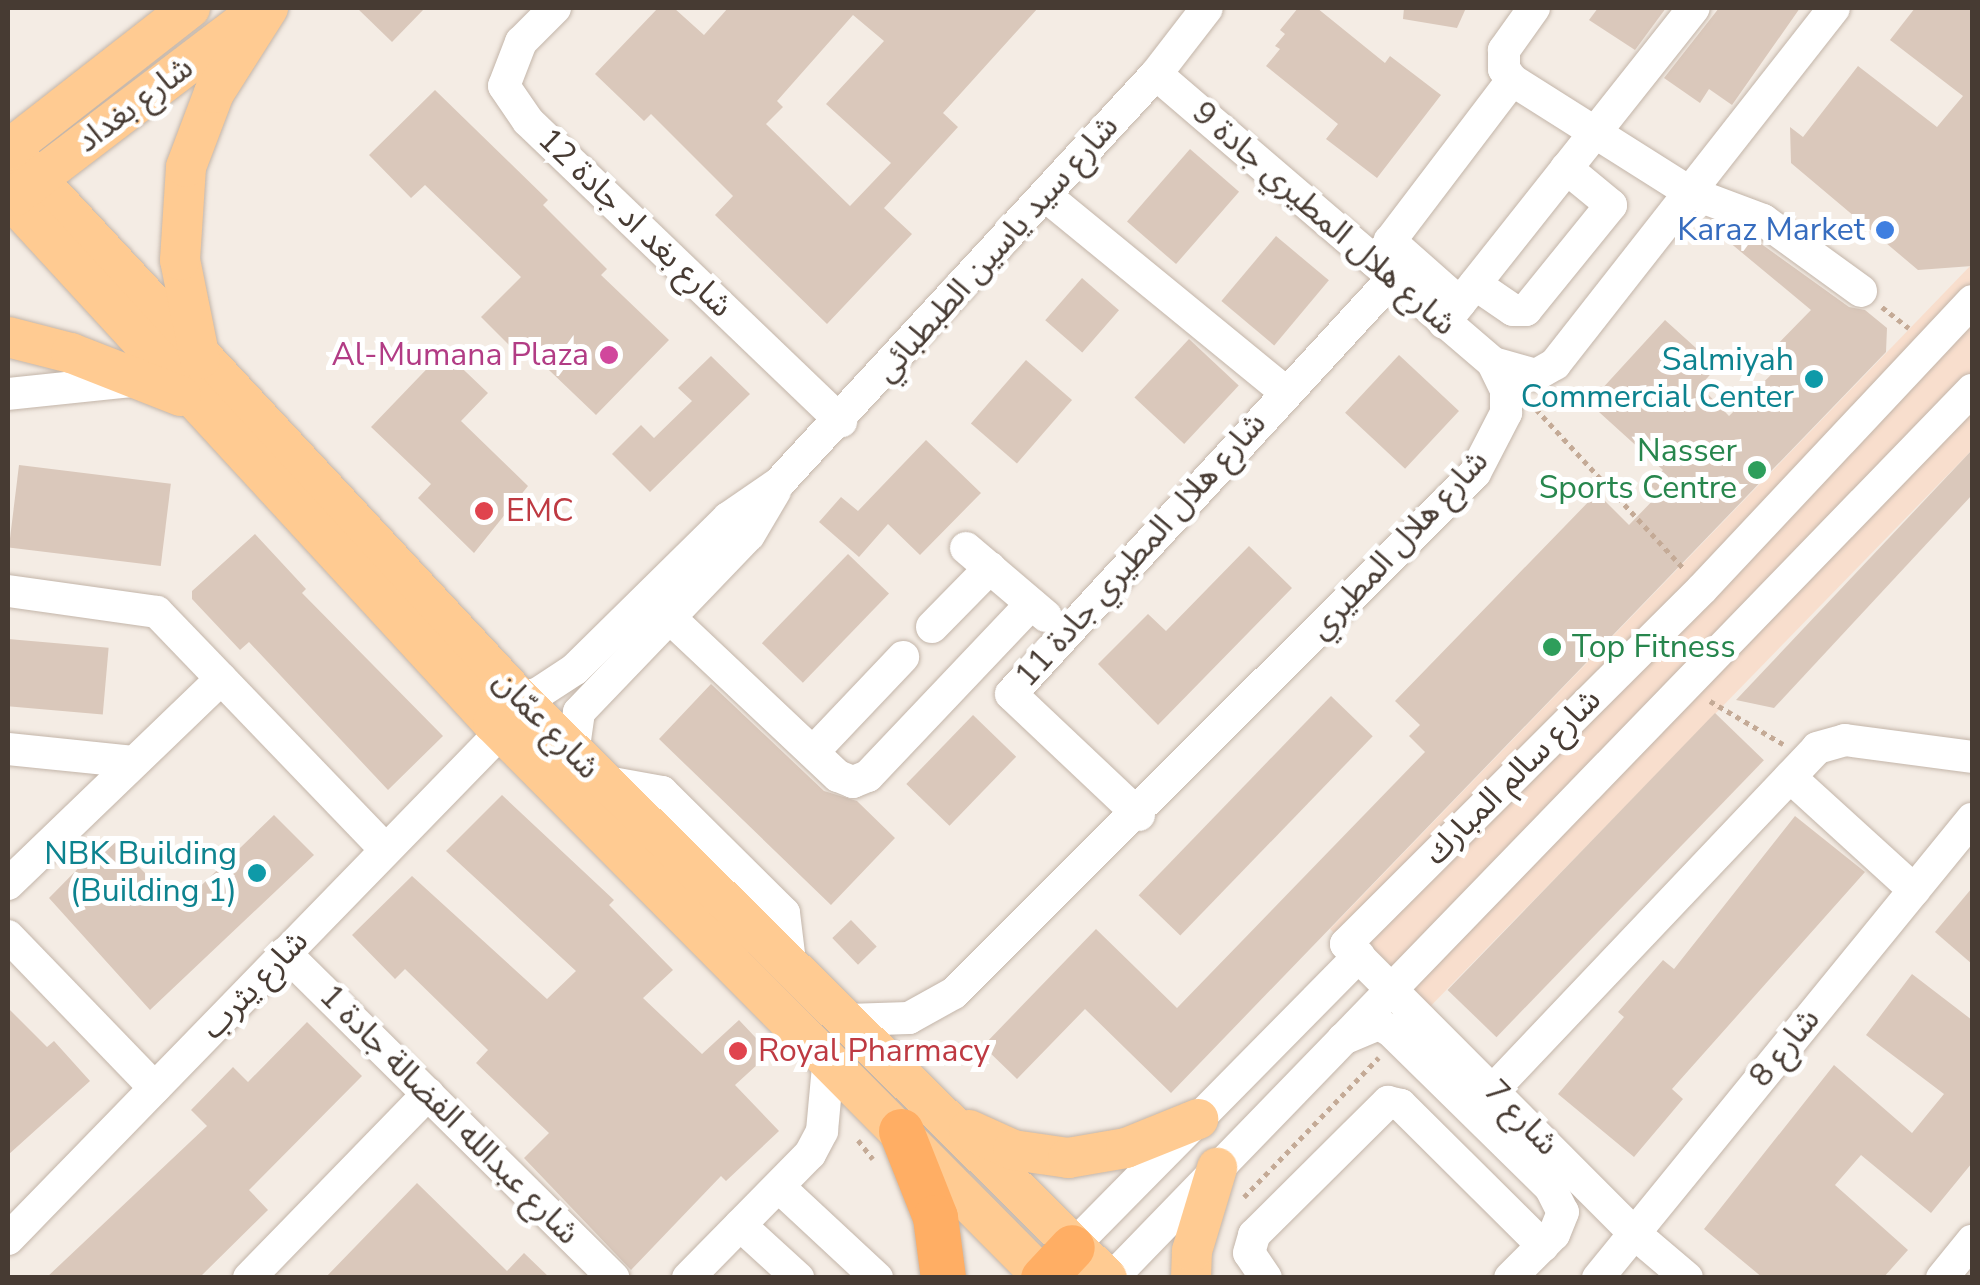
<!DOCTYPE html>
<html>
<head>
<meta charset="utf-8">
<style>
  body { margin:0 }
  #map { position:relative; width:1980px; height:1285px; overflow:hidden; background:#f4ece4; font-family:"Nunito Sans","Noto Sans Arabic",sans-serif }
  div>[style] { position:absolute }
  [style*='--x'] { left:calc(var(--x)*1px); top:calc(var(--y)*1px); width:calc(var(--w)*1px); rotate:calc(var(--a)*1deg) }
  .commercial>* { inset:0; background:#f8decd }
  .building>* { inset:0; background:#dac8bb; transform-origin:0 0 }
  .path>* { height:5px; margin-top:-2.5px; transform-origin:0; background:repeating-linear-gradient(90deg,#c4aa96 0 5px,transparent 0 10px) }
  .roads { filter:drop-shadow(0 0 2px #c3b5a9) drop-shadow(0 0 2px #c3b5a9) }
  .minor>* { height:32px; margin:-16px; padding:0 16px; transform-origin:16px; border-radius:16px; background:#fff }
  .major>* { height:40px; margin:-20px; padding:0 20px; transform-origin:20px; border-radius:20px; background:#ffcb92 }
  .highway>* { height:45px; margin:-22.5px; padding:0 22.5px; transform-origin:22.5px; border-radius:22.5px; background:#ffae64 }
  .dots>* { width:28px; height:28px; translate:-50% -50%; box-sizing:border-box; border:5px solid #fff; border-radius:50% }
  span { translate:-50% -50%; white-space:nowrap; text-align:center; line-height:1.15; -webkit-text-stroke:10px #fff; paint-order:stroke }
  .street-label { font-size:32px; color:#473b33 }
  .shop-label { font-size:32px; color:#366cbe }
  .right { translate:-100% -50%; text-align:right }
  .hotel-label { font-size:32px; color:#b23c85 }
  .culture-label { font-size:32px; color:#0d838f }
  .leisure-label { font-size:32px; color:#27864d }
  .left { translate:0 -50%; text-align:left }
  .health-label { font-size:32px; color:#be3a42 }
  .frame { position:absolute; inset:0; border:10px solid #473b33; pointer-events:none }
</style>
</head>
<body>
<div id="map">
  <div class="commercial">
    <i style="clip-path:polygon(1972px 264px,1972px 450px,1420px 1017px,1330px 929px)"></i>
  </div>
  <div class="building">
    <i style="clip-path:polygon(357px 8px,425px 8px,392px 42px)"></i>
    <i style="clip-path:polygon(evenodd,658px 8px,674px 8px,704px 35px,728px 8px,1038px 8px,943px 113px,958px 127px,884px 208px,912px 234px,827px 324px,715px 215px,733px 196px,651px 114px,644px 121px,595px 74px,658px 8px,853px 15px,884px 41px,826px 104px,891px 163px,850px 206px,766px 124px,783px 107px,777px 101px,853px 15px)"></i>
    <i style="clip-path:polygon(1298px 8px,1317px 8px,1385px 63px,1390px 56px,1441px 95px,1377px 178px,1326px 139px,1338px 124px,1266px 66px,1280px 49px,1275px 46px,1285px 34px,1280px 30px)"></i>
    <i style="clip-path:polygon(1404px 8px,1466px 8px,1457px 28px,1403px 19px)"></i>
    <i style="clip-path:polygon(1598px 8px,1666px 8px,1635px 50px,1589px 20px)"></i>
    <i style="clip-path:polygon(1719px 8px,1800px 8px,1732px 105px,1709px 89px,1700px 103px,1664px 78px)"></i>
    <i style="clip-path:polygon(1915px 8px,1972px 8px,1972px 266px,1918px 270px,1791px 163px,1790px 127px,1803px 137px,1858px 66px,1937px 127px,1963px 96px,1890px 40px)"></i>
    <i style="clip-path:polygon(435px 90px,548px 200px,543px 205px,607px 269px,601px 275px,669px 340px,596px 415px,527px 349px,520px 356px,481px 317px,521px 277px,425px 185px,411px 198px,369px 155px)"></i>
    <i style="left:1190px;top:149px;width:65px;height:96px;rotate:41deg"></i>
    <i style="clip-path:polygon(1714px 223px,1753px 238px,1849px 307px,1865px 310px,1887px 328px,1886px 352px,1171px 1093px,1085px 1009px,1017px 1079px,983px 1046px,1096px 929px,1177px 1008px,1425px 752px,1409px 736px,1420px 725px,1395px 701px,1597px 493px,1629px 525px,1659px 494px,1649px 484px,1663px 470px,1589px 403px,1665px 320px,1717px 367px,1700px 386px,1729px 416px,1781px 365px,1769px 353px,1811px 310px,1711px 227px)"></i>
    <i style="left:1276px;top:236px;width:69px;height:85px;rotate:40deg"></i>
    <i style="left:1082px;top:278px;width:49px;height:56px;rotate:41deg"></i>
    <i style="left:1189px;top:339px;width:68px;height:80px;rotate:43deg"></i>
    <i style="clip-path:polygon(444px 351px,488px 393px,461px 421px,528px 486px,474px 553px,418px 498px,431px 484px,371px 427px)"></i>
    <i style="left:1399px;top:355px;width:82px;height:79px;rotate:43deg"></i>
    <i style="clip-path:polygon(711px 356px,750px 394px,650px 492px,612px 454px,641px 425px,654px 438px,692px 401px,678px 388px)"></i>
    <i style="left:1026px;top:360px;width:61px;height:84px;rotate:41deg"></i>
    <i style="clip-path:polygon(926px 440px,981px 493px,920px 555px,888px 524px,859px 557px,819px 522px,841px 497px,858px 511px)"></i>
    <i style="clip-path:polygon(1972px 450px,1972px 495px,1774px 708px,1736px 700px)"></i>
    <i style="left:19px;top:465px;width:153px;height:83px;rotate:7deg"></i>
    <i style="clip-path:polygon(255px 534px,306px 589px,302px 593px,443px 736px,388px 790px,249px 642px,240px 650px,192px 599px,192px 591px)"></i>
    <i style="clip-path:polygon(1249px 546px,1292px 588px,1158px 725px,1098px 664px,1148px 614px,1166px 631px)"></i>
    <i style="left:848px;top:554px;width:57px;height:124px;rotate:44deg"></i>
    <i style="left:8px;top:639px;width:101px;height:67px;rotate:5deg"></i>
    <i style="clip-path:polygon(711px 684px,824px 791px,857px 801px,895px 838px,831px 905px,659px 739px)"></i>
    <i style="left:1331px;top:696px;width:58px;height:277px;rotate:44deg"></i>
    <i style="left:1715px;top:713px;width:68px;height:385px;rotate:44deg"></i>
    <i style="left:973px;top:715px;width:60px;height:96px;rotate:44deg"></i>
    <i style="clip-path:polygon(502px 795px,614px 900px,609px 905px,673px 970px,643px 998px,702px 1054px,739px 1020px,770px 1053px,735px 1085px,779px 1131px,726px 1181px,721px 1176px,631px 1270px,524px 1158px,549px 1133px,476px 1063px,488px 1050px,405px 969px,395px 979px,352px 935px,412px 876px,547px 999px,576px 971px,446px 851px)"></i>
    <i style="clip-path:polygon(274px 815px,314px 855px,150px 1010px,49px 898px,109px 837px,179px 907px)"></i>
    <i style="clip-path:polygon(1795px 816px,1865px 872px,1672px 1089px,1683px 1099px,1634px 1157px,1558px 1094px,1624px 1017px,1618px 1012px,1663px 960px,1674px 969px)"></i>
    <i style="clip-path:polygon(1972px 888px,1972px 964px,1935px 932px)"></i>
    <i style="left:851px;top:920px;width:37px;height:26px;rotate:46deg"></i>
    <i style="clip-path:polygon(1912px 974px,1972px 1020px,1972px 1163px,1931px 1213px,1861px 1155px,1835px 1185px,1908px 1250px,1883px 1278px,1763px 1278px,1704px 1229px,1834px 1065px,1912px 1133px,1944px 1094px,1866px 1035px)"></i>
    <i style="clip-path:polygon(8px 1008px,47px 1047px,54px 1041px,90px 1081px,8px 1155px)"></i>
    <i style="clip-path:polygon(307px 1022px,362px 1076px,249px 1190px,268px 1210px,199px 1278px,46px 1278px,207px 1126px,191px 1110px,233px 1067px,248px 1082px)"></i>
    <i style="clip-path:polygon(417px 1183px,507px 1271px,524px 1253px,550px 1278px,325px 1278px)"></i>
  </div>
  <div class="path">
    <i style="--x:1882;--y:307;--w:34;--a:38"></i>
    <i style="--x:1536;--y:409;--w:219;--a:47.2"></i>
    <i style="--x:1710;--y:701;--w:85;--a:30.5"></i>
    <i style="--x:858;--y:1140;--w:24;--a:52"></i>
    <i style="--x:1244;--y:1197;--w:194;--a:-46"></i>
  </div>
  <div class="roads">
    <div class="minor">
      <i style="--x:555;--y:8;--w:48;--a:135"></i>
      <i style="--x:521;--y:42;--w:47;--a:111.1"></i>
      <i style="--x:504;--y:86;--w:42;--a:55.6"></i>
      <i style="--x:528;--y:121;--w:434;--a:43.8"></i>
      <i style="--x:1534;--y:8;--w:52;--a:125.5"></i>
      <i style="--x:1504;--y:50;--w:19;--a:90"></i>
      <i style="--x:1504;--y:69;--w:14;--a:54"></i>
      <i style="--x:1512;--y:80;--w:212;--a:32.3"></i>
      <i style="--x:1691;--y:193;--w:77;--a:20.6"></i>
      <i style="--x:1763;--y:220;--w:121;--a:35.9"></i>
      <i style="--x:1156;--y:74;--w:444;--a:40.6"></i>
      <i style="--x:1493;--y:363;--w:45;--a:15.6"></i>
      <i style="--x:1536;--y:375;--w:22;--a:-30"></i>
      <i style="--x:1555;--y:364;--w:452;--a:-51.9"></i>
      <i style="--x:1046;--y:196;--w:308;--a:39.3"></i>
      <i style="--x:1475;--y:284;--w:46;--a:34.4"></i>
      <i style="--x:1513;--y:310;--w:13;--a:0"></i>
      <i style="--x:1526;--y:310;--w:135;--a:-51"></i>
      <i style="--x:1611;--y:205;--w:58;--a:-140.6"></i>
      <i style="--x:1460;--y:303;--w:94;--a:-138.5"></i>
      <i style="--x:1390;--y:241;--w:202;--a:-52.8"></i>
      <i style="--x:1444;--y:323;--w:402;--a:-51.6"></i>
      <i style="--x:8;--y:394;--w:134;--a:-6"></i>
      <i style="--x:966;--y:548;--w:105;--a:40.4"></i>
      <i style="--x:8;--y:591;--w:150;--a:8"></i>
      <i style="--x:157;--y:612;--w:330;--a:46.1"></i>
      <i style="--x:669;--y:617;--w:232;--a:43.3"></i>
      <i style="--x:838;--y:776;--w:16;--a:22"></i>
      <i style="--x:853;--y:782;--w:16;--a:-22"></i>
      <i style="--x:868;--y:776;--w:237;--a:-46.5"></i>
      <i style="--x:932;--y:627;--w:83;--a:-45.5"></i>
      <i style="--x:518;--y:697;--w:19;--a:-9"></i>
      <i style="--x:537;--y:694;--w:45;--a:-33.3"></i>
      <i style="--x:575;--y:669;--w:215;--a:-44.6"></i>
      <i style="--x:728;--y:518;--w:62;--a:-34.5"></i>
      <i style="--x:779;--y:483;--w:556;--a:-47.33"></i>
      <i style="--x:1156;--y:74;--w:83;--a:-52.3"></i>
      <i style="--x:8;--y:749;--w:126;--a:5.9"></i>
      <i style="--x:813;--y:752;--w:131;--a:-46.5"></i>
      <i style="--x:573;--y:754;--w:42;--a:-81.9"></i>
      <i style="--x:579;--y:712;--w:245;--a:-46.2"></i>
      <i style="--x:749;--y:535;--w:51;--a:-59.4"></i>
      <i style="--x:1790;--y:777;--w:168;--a:42.3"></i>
      <i style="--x:601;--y:781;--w:62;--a:10.2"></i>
      <i style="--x:662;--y:792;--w:172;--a:44.8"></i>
      <i style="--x:784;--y:913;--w:49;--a:83"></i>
      <i style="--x:1139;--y:815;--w:176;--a:-136.6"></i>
      <i style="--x:1011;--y:694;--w:565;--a:-47.44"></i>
      <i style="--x:8;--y:884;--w:296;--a:-43.9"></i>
      <i style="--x:8;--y:936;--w:211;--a:46"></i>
      <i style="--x:285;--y:953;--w:462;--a:44.7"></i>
      <i style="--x:847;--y:1020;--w:62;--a:-1.8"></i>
      <i style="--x:909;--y:1018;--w:51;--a:-29.1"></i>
      <i style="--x:954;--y:993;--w:736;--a:-44.94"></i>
      <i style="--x:1475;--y:473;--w:68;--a:-62.7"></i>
      <i style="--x:1506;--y:413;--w:23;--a:-90"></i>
      <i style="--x:1506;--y:390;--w:30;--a:-116"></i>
      <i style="--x:1343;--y:1039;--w:38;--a:-23"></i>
      <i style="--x:1378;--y:1024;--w:13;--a:27"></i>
      <i style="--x:1390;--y:1030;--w:224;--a:44.5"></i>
      <i style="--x:1550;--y:1187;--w:28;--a:63"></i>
      <i style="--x:1563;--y:1212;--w:24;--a:112"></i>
      <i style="--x:1554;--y:1234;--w:62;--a:135"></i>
      <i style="--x:1493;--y:1090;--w:471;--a:-46.5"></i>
      <i style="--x:1817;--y:748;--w:29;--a:-16"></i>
      <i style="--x:1845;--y:740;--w:128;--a:7.6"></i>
      <i style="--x:779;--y:1187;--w:134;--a:42.9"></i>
      <i style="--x:740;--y:1225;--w:79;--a:42.4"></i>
      <i style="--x:8;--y:1239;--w:709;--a:-45.8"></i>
      <i style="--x:1072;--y:1247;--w:409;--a:-45.4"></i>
      <i style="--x:249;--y:1278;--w:257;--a:-45.8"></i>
      <i style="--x:688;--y:1278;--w:174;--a:-45.5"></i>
      <i style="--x:810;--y:1154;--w:26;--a:-62"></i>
      <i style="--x:822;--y:1131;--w:75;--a:-84.7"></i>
      <i style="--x:1112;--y:1278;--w:1236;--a:-45.92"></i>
      <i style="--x:1266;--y:1278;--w:30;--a:-124"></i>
      <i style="--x:1249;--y:1253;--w:19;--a:-74"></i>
      <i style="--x:1254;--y:1235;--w:189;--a:-44.8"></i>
      <i style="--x:1388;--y:1102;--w:13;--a:13"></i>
      <i style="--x:1401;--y:1105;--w:200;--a:44.8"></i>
      <i style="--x:1598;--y:1278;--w:592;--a:-50.83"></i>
      <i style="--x:1687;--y:1278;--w:70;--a:-139.7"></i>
      <i style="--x:1634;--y:1233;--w:408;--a:-134.9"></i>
      <i style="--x:1346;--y:944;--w:503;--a:-44.92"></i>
      <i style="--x:1702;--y:589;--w:395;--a:-46.8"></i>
      <i style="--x:1942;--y:1278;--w:48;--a:-51"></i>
    </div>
    <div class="major">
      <i style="--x:9;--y:149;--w:748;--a:47.11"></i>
      <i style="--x:518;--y:697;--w:827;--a:44.61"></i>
      <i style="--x:8;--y:150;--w:231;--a:-38"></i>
      <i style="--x:8;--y:196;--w:716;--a:47.38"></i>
      <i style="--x:493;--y:723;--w:782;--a:45.21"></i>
      <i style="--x:15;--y:196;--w:292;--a:-37.3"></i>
      <i style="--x:8;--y:337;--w:65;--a:14.3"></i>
      <i style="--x:71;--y:353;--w:118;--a:21.4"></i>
      <i style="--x:200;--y:359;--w:101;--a:-101.4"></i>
      <i style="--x:180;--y:260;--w:93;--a:-86.3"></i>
      <i style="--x:186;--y:167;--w:79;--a:-69.3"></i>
      <i style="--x:214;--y:93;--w:101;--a:-57.6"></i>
      <i style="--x:969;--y:1130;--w:48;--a:24.4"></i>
      <i style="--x:1013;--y:1150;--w:56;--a:8.3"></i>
      <i style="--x:1068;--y:1158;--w:59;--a:-9.8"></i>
      <i style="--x:1126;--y:1148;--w:78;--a:-21.9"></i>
      <i style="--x:1191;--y:1278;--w:27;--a:-88"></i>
      <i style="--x:1192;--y:1251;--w:87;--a:-73.2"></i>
    </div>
    <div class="highway">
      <i style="--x:901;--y:1131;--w:92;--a:68.4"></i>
      <i style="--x:935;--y:1217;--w:62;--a:82.5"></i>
      <i style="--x:1043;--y:1278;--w:42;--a:-46.9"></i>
    </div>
  </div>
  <div class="dots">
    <i style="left:1885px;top:230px;background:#3f7fe0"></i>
    <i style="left:609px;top:355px;background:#d1479c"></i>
    <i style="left:1814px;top:379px;background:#0f9aa8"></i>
    <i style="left:1757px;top:470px;background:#2e9e5b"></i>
    <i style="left:484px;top:511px;background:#e0444e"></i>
    <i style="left:1552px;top:647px;background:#2e9e5b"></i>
    <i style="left:257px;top:873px;background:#0f9aa8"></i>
    <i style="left:738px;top:1051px;background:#e0444e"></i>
  </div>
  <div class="street-label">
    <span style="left:135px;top:105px;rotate:-37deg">شارع بغداد</span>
    <span style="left:1324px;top:219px;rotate:41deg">شارع هلال المطيري جادة 9</span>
    <span style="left:635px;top:223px;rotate:44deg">شارع بغد اد جادة 12</span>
    <span style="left:997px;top:249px;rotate:-48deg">شارع سيد ياسين الطبطبائي</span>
    <span style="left:1399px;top:545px;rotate:-47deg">شارع هلال المطيري</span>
    <span style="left:1141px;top:550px;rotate:-48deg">شارع هلال المطيري جادة 11</span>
    <span style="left:546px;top:725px;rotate:46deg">شارع عمّان</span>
    <span style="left:1513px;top:777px;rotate:-45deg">شارع سالم المبارك</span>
    <span style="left:255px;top:985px;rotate:-46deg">شارع يثرب</span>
    <span style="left:1785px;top:1048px;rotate:-51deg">شارع 8</span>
    <span style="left:449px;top:1115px;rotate:45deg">شارع عبدالله الفضالة جادة 1</span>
    <span style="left:1521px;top:1118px;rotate:46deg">شارع 7</span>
  </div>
  <div class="shop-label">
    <span class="right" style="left:1865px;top:230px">Karaz Market</span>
  </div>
  <div class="hotel-label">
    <span class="right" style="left:589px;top:355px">Al-Mumana Plaza</span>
  </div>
  <div class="culture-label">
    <span class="right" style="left:1794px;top:379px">Salmiyah<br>Commercial Center</span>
    <span class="right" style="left:237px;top:873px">NBK Building<br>(Building 1)</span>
  </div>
  <div class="leisure-label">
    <span class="right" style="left:1737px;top:470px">Nasser<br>Sports Centre</span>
    <span class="left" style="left:1572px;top:647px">Top Fitness</span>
  </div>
  <div class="health-label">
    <span class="left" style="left:506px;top:511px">EMC</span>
    <span class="left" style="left:758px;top:1051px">Royal Pharmacy</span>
  </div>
  <div class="frame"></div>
</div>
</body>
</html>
